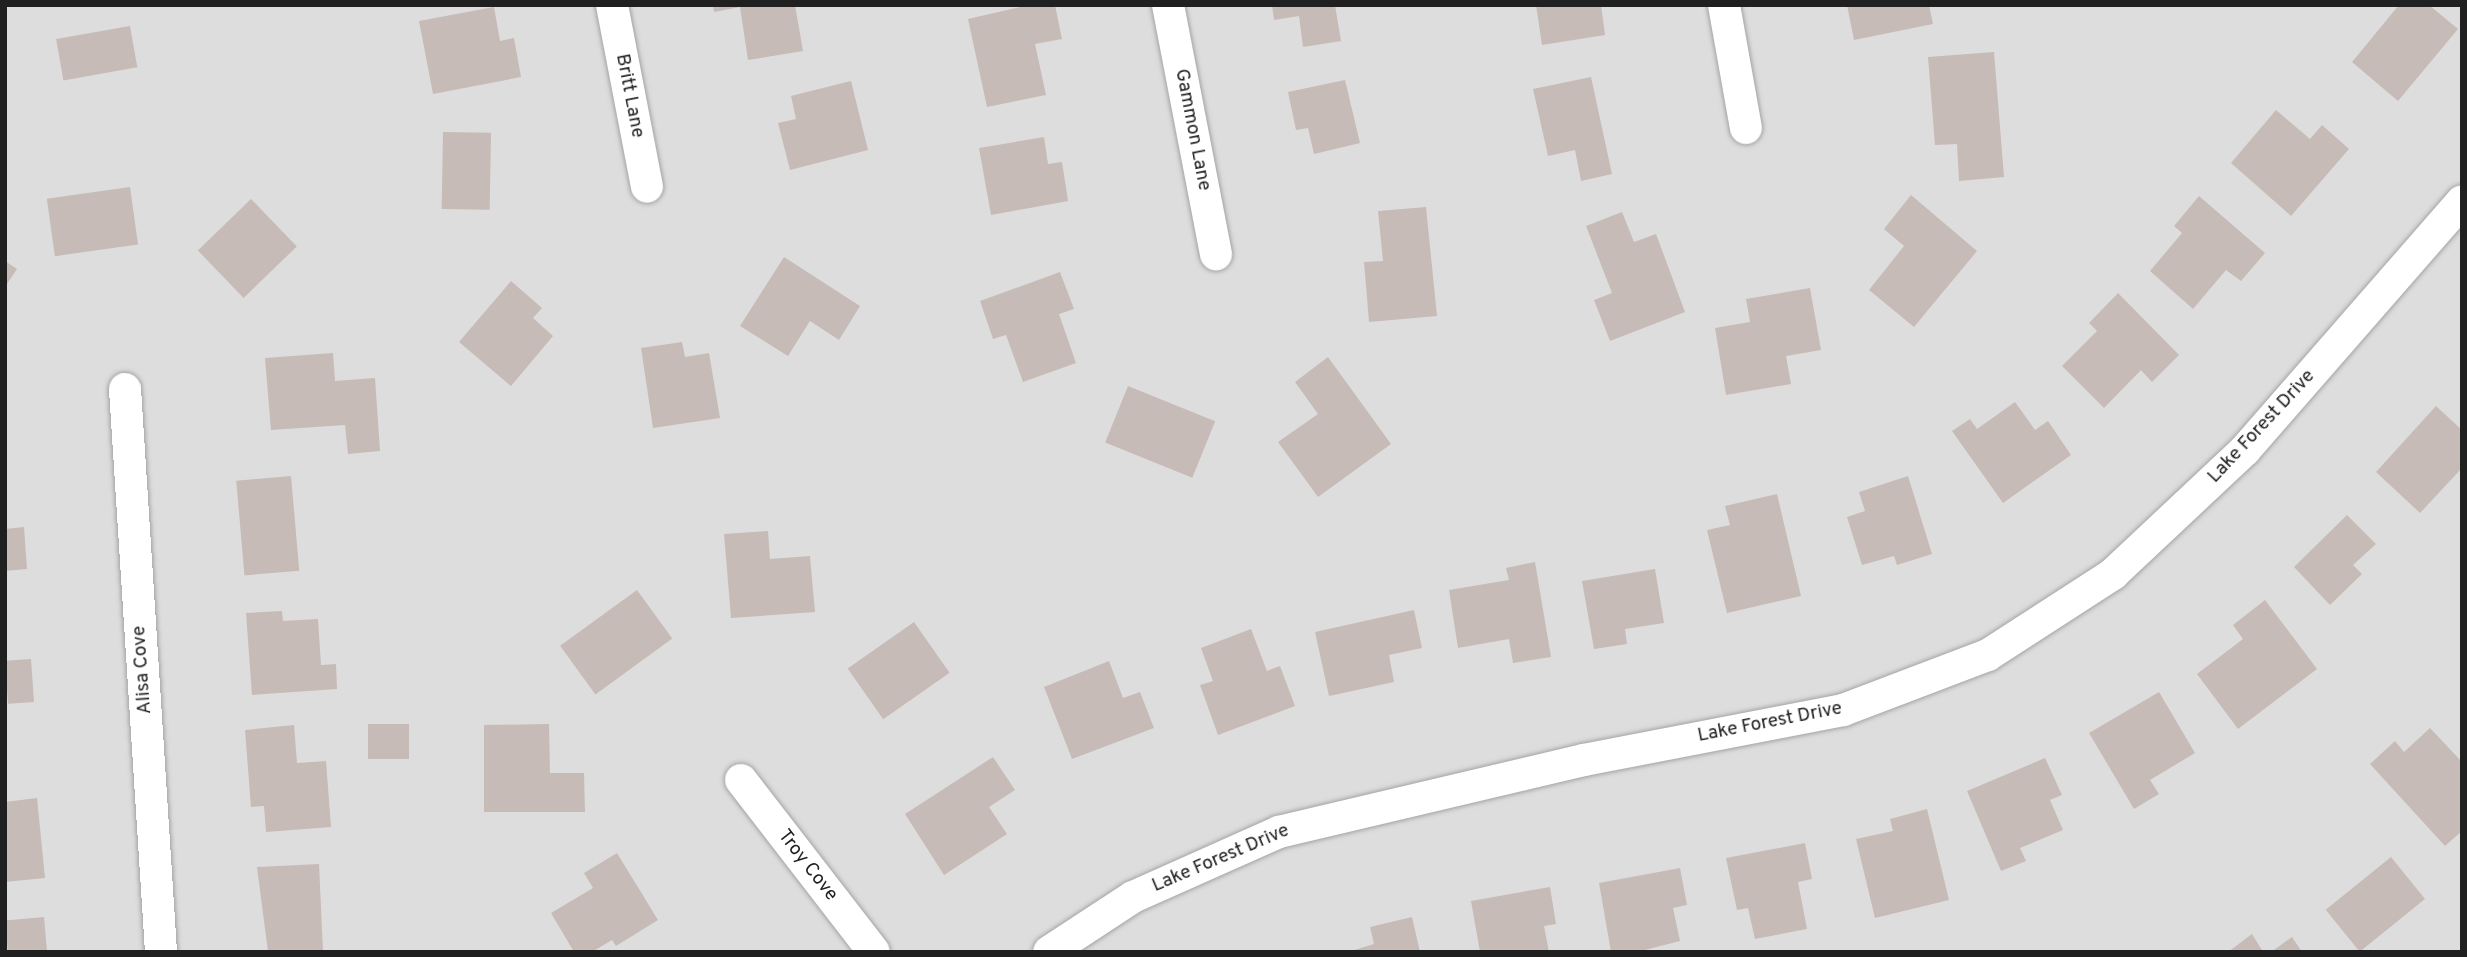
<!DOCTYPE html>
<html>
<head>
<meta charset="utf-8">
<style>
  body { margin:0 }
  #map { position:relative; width:2467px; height:957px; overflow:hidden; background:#f1ece7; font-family:Overpass,sans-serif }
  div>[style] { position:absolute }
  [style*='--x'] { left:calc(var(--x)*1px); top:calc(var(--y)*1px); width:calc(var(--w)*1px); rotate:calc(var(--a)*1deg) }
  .residential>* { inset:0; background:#dedddd; transform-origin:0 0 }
  .building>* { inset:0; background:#c6bbb6; transform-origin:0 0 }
  .roads { filter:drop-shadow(0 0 2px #a4a4a4) drop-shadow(0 0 2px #a4a4a4) }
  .street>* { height:32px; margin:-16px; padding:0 16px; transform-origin:16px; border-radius:16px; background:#fff }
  span { translate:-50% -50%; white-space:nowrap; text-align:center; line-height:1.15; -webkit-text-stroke:5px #fff; paint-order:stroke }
  .street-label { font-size:19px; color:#202020 }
  .frame { position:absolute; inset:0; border:7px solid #202020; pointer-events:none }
</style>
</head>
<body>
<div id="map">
  <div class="residential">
    <i style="left:5px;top:5px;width:2457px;height:947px"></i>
  </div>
  <div class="building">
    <i style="clip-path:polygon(713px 5px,795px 5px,803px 51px,748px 60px,740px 7px,714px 12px)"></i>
    <i style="clip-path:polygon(1029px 5px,1055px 5px,1062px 39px,1035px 44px,1046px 95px,987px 107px,968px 19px)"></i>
    <i style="clip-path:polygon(1272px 5px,1335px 5px,1341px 41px,1303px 47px,1299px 16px,1274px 20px)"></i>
    <i style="clip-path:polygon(1536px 5px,1601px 5px,1605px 35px,1542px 45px)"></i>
    <i style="clip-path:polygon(1847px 5px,1929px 5px,1933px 24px,1854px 40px)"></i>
    <i style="clip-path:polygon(2399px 5px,2429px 5px,2458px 29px,2398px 101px,2352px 62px)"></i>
    <i style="clip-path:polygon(494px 7px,500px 41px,514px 38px,521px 77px,433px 94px,419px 21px)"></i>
    <i style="left:130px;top:26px;width:42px;height:75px;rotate:80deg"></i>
    <i style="clip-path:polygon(1994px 52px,2004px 177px,1959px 181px,1957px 144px,1935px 145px,1928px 57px)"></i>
    <i style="clip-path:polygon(1591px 77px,1612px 174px,1581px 181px,1575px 150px,1548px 156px,1533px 89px)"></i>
    <i style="clip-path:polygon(1345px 80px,1360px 143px,1314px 154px,1308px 128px,1296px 130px,1288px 92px)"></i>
    <i style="clip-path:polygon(851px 81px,868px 150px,790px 170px,778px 123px,796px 119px,791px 96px)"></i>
    <i style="clip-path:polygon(2276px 110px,2310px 139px,2322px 125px,2349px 149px,2291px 216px,2231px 163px)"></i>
    <i style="left:443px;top:132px;width:48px;height:77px;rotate:1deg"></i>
    <i style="clip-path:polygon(1044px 137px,1048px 164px,1062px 162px,1068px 201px,991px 215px,979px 148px)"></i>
    <i style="left:130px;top:187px;width:58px;height:84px;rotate:82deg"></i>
    <i style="clip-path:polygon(1911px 195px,1977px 251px,1914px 327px,1869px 290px,1904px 246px,1884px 229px)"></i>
    <i style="clip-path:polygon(2199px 196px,2265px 253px,2241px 281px,2226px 270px,2193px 309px,2150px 271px,2182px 233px,2174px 226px)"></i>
    <i style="left:251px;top:199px;width:66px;height:74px;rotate:46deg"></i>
    <i style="clip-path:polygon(1426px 207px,1437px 316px,1369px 322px,1364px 262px,1383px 261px,1378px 211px)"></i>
    <i style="clip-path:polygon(1622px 212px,1634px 242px,1656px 234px,1685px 312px,1610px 341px,1594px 300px,1612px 293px,1586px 226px)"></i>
    <i style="clip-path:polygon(784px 257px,860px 306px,839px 340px,810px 321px,788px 356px,740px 326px)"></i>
    <i style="clip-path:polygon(5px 261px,17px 269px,5px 287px)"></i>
    <i style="clip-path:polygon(1060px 272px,1074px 309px,1059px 314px,1076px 363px,1023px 382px,1006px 335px,993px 339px,980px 301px)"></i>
    <i style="clip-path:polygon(511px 281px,542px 308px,533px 318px,553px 336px,511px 386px,459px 342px)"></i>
    <i style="clip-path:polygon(1810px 288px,1821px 350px,1786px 356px,1791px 384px,1726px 395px,1715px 328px,1750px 322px,1746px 299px)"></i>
    <i style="clip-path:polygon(2118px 293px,2179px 355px,2152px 382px,2141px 370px,2104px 408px,2062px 366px,2097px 331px,2089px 323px)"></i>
    <i style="clip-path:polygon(682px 342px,685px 357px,709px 353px,720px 418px,653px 428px,641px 348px)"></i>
    <i style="clip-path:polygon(333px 353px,335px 381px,375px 378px,380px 451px,348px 454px,345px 425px,271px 430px,265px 358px)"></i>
    <i style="clip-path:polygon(1328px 357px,1391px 444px,1318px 497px,1278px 442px,1318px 414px,1295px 382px)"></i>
    <i style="left:1128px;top:386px;width:94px;height:61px;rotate:22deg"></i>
    <i style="clip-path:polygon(2015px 402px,2035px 430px,2048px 421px,2071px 455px,2003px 503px,1952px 431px,1970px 419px,1977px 429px)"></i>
    <i style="clip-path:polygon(2436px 406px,2462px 430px,2462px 468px,2420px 513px,2376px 472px)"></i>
    <i style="left:291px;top:476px;width:95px;height:55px;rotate:85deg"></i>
    <i style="clip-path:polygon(1908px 476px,1932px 554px,1897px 565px,1894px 556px,1862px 565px,1847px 517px,1865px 511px,1859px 492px)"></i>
    <i style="clip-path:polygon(1777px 494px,1801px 596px,1727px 613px,1707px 530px,1730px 525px,1725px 506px)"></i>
    <i style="clip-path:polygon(2347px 515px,2376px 544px,2353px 565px,2362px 574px,2330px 605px,2294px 567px)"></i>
    <i style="clip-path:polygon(24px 527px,27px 569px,5px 571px,5px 529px)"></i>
    <i style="clip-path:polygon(768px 531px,770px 559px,810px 556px,815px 612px,731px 618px,724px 534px)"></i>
    <i style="clip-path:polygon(1535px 562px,1551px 657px,1513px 663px,1509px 639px,1458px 648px,1449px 590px,1509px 580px,1506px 568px)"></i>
    <i style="clip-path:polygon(1655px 569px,1664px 623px,1625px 629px,1627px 644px,1594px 649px,1582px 581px)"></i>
    <i style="left:637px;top:590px;width:60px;height:95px;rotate:54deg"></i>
    <i style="clip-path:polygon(2265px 600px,2317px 669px,2238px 729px,2197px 674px,2243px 639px,2233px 625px)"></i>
    <i style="clip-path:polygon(1414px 610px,1422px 648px,1389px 655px,1394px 682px,1329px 696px,1315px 632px)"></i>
    <i style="clip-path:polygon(282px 611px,283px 621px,318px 619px,321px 665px,336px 664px,337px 689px,252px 695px,246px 613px)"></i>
    <i style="left:914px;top:622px;width:62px;height:81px;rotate:55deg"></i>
    <i style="clip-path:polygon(1251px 629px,1267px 671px,1280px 666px,1295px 706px,1218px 735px,1200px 685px,1213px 681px,1201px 648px)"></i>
    <i style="left:31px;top:659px;width:43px;height:26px;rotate:86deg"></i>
    <i style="clip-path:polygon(1109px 661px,1123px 698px,1140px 692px,1154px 728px,1072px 759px,1044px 687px)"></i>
    <i style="clip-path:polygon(2159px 692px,2195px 753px,2150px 780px,2159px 794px,2134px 809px,2089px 733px)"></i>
    <i style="left:368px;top:724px;width:41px;height:35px"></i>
    <i style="clip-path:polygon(549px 724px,550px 773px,584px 773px,585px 812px,484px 812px,484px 725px)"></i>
    <i style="clip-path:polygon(294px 725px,297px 763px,326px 761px,331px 827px,266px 832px,264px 806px,251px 807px,245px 730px)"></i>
    <i style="clip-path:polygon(2430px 728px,2462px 762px,2462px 831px,2445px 846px,2370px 764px,2395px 741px,2404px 752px)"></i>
    <i style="clip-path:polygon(993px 757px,1015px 790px,989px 807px,1007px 834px,944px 875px,905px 814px)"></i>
    <i style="clip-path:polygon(2045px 758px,2062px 795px,2050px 800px,2063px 830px,2020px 848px,2026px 861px,2001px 871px,1967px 791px)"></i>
    <i style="clip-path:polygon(37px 798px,45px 878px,5px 882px,5px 802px)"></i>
    <i style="clip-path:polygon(1927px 809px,1949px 900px,1875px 918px,1856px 839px,1893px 831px,1890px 819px)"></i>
    <i style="clip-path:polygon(1805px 843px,1812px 879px,1798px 882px,1807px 929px,1755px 939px,1748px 908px,1737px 910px,1726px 858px)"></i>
    <i style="clip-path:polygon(617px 853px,658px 920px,616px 946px,612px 940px,592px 952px,574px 952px,551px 913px,593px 888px,584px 873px)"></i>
    <i style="left:2391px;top:857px;width:54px;height:84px;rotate:51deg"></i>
    <i style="clip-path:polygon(319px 864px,323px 952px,268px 952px,257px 867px)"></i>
    <i style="clip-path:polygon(1680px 868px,1687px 905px,1673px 908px,1680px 941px,1637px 952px,1611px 952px,1599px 883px)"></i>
    <i style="clip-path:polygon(1550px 887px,1556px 924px,1544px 926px,1549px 952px,1480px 952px,1471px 901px)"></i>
    <i style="left:44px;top:917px;width:35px;height:39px;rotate:85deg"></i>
    <i style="clip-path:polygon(1412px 917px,1420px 952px,1348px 952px,1374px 944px,1370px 927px)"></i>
    <i style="clip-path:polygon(2252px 934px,2263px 952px,2228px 952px)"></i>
    <i style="clip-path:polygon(2292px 937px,2302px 952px,2271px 952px)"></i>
  </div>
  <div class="roads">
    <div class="street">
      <i style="--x:612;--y:5;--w:185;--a:79.1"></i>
      <i style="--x:1168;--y:5;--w:254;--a:79.1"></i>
      <i style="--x:1724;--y:5;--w:125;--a:79.9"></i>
      <i style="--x:125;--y:389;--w:564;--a:86.34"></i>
      <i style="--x:741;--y:780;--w:217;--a:52.3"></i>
      <i style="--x:1049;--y:952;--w:100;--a:-33.2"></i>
      <i style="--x:1133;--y:897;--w:160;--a:-24"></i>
      <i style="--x:1279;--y:832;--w:313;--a:-13.3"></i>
      <i style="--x:1584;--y:760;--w:264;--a:-10.9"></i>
      <i style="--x:1843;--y:710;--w:155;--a:-20.8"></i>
      <i style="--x:1988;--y:655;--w:149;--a:-32.9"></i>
      <i style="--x:2113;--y:574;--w:181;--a:-43.2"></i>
      <i style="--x:2245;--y:450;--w:330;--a:-48.9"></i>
    </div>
  </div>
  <div class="street-label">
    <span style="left:629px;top:96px;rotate:79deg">Britt Lane</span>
    <span style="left:1192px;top:130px;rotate:79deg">Gammon Lane</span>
    <span style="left:2262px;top:427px;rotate:-47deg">Lake Forest Drive</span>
    <span style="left:143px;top:670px;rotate:-94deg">Alisa Cove</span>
    <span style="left:1770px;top:723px;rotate:-11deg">Lake Forest Drive</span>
    <span style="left:1221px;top:859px;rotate:-23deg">Lake Forest Drive</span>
    <span style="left:807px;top:866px;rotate:52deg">Troy Cove</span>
  </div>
  <div class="frame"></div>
</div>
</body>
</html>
